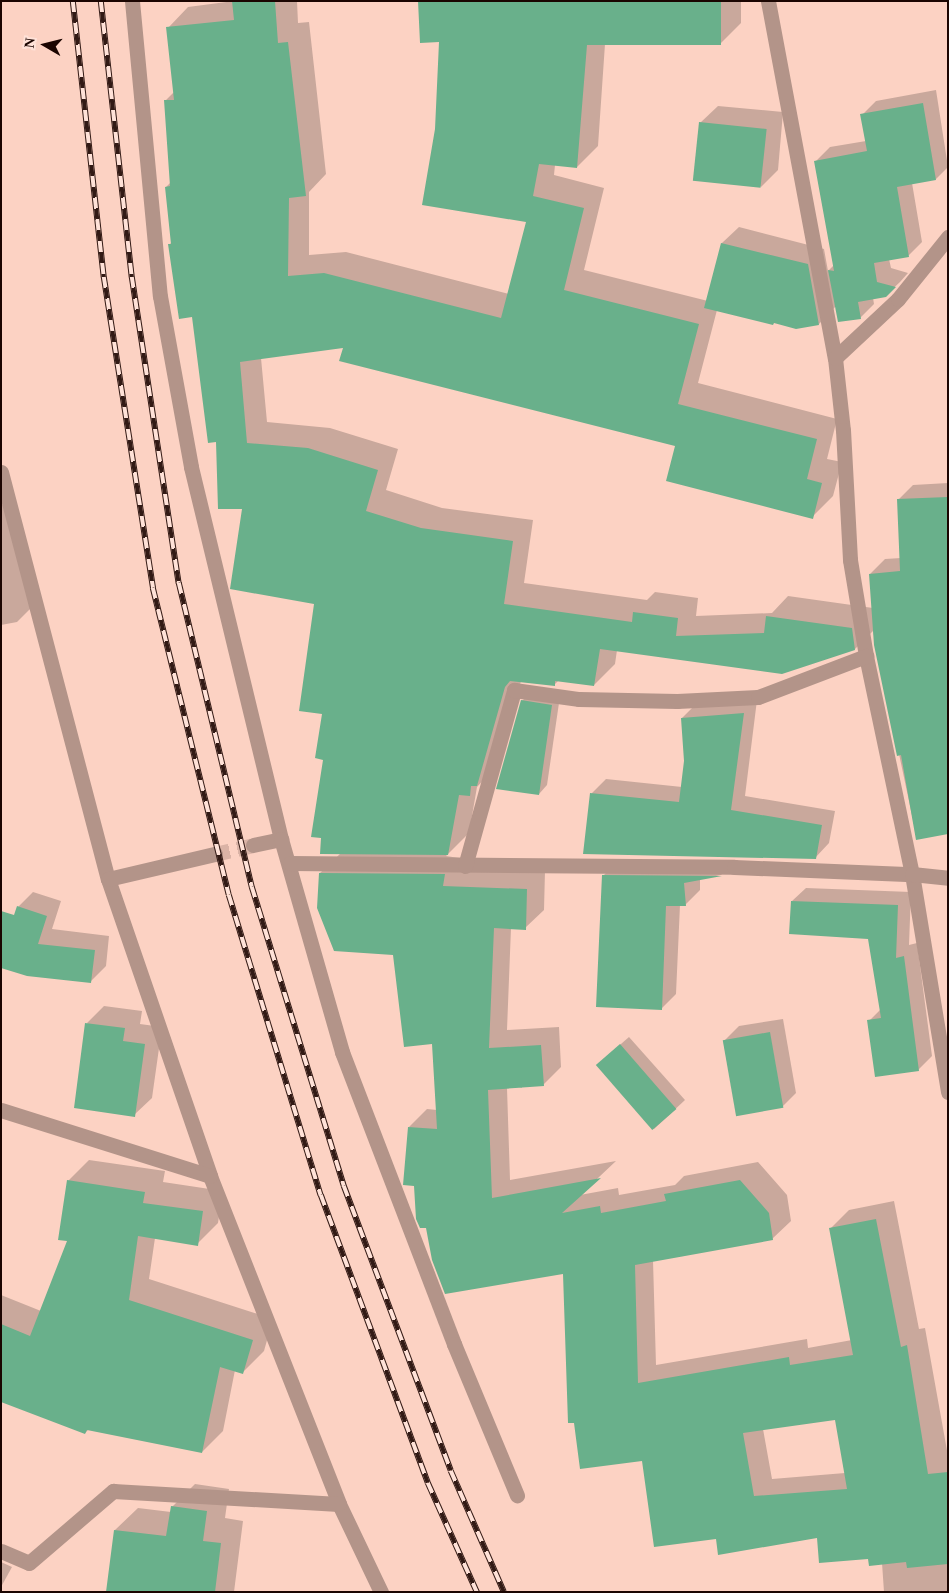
<!DOCTYPE html>
<html>
<head>
<meta charset="utf-8">
<style>
  body { margin:0 }
  #map { position:relative; width:949px; height:1593px; overflow:hidden; background:#fcd2c3; font-family:"Times New Roman",serif }
  div>[style] { position:absolute }
  [style*='--x'] { left:calc(var(--x)*1px); top:calc(var(--y)*1px); width:calc(var(--w)*1px); rotate:calc(var(--a)*1deg) }
  .shadow>* { inset:0; background:#0003 }
  .building>* { inset:0; background:#69b08b; transform-origin:0 0 }
  .minor-tunnel>* { height:15px; margin-top:-7.5px; transform-origin:0; background:repeating-linear-gradient(90deg,#dab3a6 0 15px,transparent 0 23px) }
  .minor>* { height:15px; margin:-7.5px; padding:0 7.5px; transform-origin:7.5px; border-radius:7.5px; background:#b39489 }
  .rail>* { height:5.5px; margin-top:-2.75px; transform-origin:0; background:repeating-linear-gradient(90deg,#ffe2d8 0 11px,#321a15 0 22px); box-sizing:border-box; border-block:1px solid #321a15 }
  span { translate:-50% -50%; white-space:nowrap; text-align:center; line-height:1.15; -webkit-text-stroke:5px #ffe2d8; paint-order:stroke }
  .frame { position:absolute; inset:0; border:2px solid #1b0501; pointer-events:none }
  .north { position:absolute; left:20px; top:20px; width:50px; height:50px; -webkit-text-stroke:4px #ffe2d8; paint-order:stroke; rotate:278deg; font-size:14px; font-weight:700; line-height:20px; text-align:center; color:#1b0501 }
  .north::after { content:''; display:block; margin:auto; width:18px; height:22px; background:#1b0501; clip-path:polygon(50% 0,100% 100%,50% 72%,0 100%) }
</style>
</head>
<body>
<div id="map">
  <div class="shadow">
    <i style="clip-path:polygon(evenodd,234px 1px,297px 1px,298px 23px,309px 22px,326px 174px,309px 192px,309px 255px,346px 252px,509px 294px,527px 221px,436px 129px,441px 41px,419px 1px,741px 1px,741px 23px,720px 44px,605px 44px,598px 146px,577px 167px,555px 165px,554px 175px,604px 188px,584px 270px,708px 301px,722px 243px,739px 227px,824px 249px,828px 271px,834px 265px,816px 161px,830px 147px,866px 141px,862px 115px,876px 101px,936px 90px,948px 167px,936px 179px,912px 183px,922px 242px,908px 256px,889px 259px,891px 268px,908px 273px,900px 282px,885px 296px,873px 298px,874px 304px,860px 318px,836px 306px,819px 324px,717px 310px,698px 383px,837px 419px,827px 459px,842px 462px,833px 496px,812px 517px,676px 445px,345px 347px,261px 358px,267px 422px,330px 428px,398px 449px,386px 490px,442px 508px,533px 520px,524px 583px,647px 600px,655px 592px,698px 598px,696px 616px,772px 613px,788px 596px,873px 608px,870px 574px,885px 559px,901px 558px,898px 500px,913px 485px,948px 483px,948px 833px,917px 839px,873px 631px,855px 649px,617px 650px,615px 664px,594px 685px,559px 680px,554px 685px,521px 681px,498px 764px,477px 787px,469px 833px,446px 856px,545px 871px,544px 910px,525px 928px,511px 928px,507px 1030px,559px 1027px,561px 1067px,543px 1085px,507px 1088px,510px 1180px,616px 1161px,580px 1195px,618px 1188px,619px 1195px,675px 1185px,684px 1176px,758px 1162px,787px 1195px,791px 1221px,772px 1239px,653px 1260px,656px 1365px,807px 1339px,808px 1348px,852px 1340px,831px 1228px,849px 1210px,894px 1201px,919px 1329px,925px 1328px,948px 1456px,948px 1592px,884px 1592px,882px 1563px,818px 1536px,717px 1538px,644px 1459px,564px 1273px,409px 1127px,427px 1109px,437px 1110px,433px 1043px,395px 954px,320px 873px,341px 853px,325px 759px,316px 603px,243px 507px,193px 316px,170px 244px,172px 242px,166px 187px,171px 182px,165px 101px,175px 91px,168px 28px,188px 7px,234px 1px,836px 1418px,845px 1473px,772px 1479px,763px 1429px,836px 1418px)"></i>
    <i style="clip-path:polygon(718px 106px,783px 112px,778px 170px,761px 187px,700px 123px)"></i>
    <i style="clip-path:polygon(9px 503px,36px 603px,17px 622px,1px 625px,1px 505px)"></i>
    <i style="clip-path:polygon(531px 692px,560px 696px,547px 785px,539px 794px,522px 701px)"></i>
    <i style="clip-path:polygon(757px 700px,745px 796px,835px 811px,829px 843px,815px 858px,585px 853px,592px 793px,606px 779px,682px 787px,685px 761px,682px 718px,696px 704px)"></i>
    <i style="clip-path:polygon(619px 860px,735px 862px,721px 875px,700px 879px,700px 890px,685px 905px,680px 905px,676px 994px,661px 1009px,603px 876px)"></i>
    <i style="clip-path:polygon(806px 888px,911px 892px,909px 945px,917px 943px,932px 1056px,918px 1070px,869px 1021px,881px 1009px,869px 938px,792px 901px)"></i>
    <i style="clip-path:polygon(33px 892px,61px 901px,52px 929px,109px 936px,106px 966px,91px 981px,28px 975px,12px 925px,18px 907px)"></i>
    <i style="clip-path:polygon(104px 1006px,142px 1011px,140px 1024px,162px 1027px,152px 1098px,134px 1115px,87px 1023px)"></i>
    <i style="clip-path:polygon(783px 1019px,796px 1093px,782px 1107px,725px 1040px,739px 1026px)"></i>
    <i style="clip-path:polygon(629px 1037px,685px 1100px,654px 1129px,606px 1057px)"></i>
    <i style="clip-path:polygon(89px 1160px,165px 1171px,163px 1182px,223px 1191px,218px 1223px,197px 1244px,155px 1238px,149px 1279px,273px 1319px,264px 1351px,243px 1372px,235px 1370px,223px 1431px,202px 1452px,89px 1429px,85px 1433px,1px 1382px,1px 1295px,41px 1311px,69px 1240px,68px 1181px)"></i>
    <i style="clip-path:polygon(195px 1484px,229px 1489px,225px 1518px,243px 1521px,234px 1592px,107px 1592px,115px 1530px,138px 1508px,171px 1512px,172px 1507px)"></i>
    <i style="clip-path:polygon(1px 1562px,12px 1567px,1px 1587px)"></i>
  </div>
  <div class="building">
    <i style="clip-path:polygon(232px 1px,275px 1px,278px 43px,288px 42px,306px 196px,289px 198px,288px 276px,324px 273px,501px 318px,526px 222px,422px 205px,435px 129px,439px 42px,420px 43px,418px 1px,721px 1px,721px 45px,587px 45px,577px 168px,539px 164px,533px 196px,584px 208px,564px 290px,699px 324px,678px 404px,817px 439px,807px 479px,822px 483px,813px 519px,666px 481px,675px 446px,339px 361px,343px 348px,240px 362px,247px 443px,308px 448px,378px 470px,366px 511px,421px 528px,513px 541px,504px 604px,632px 622px,633px 612px,678px 618px,676px 636px,764px 633px,766px 616px,852px 628px,855px 650px,782px 674px,600px 649px,594px 686px,555px 681px,555px 686px,510px 681px,505px 687px,477px 786px,471px 786px,470px 796px,459px 795px,448px 855px,320px 854px,321px 838px,311px 837px,323px 760px,315px 758px,322px 714px,299px 711px,314px 604px,230px 589px,242px 509px,218px 509px,216px 442px,208px 443px,192px 317px,179px 319px,168px 244px,171px 244px,165px 187px,170px 186px,164px 100px,174px 100px,166px 27px,234px 20px)"></i>
    <i style="clip-path:polygon(923px 103px,936px 180px,897px 187px,909px 257px,874px 263px,877px 282px,896px 287px,886px 297px,858px 302px,861px 319px,838px 322px,828px 270px,834px 271px,814px 161px,867px 151px,860px 114px)"></i>
    <i style="left:699px;top:122px;width:68px;height:59px;rotate:6deg"></i>
    <i style="clip-path:polygon(721px 243px,808px 264px,819px 325px,796px 329px,774px 323px,773px 325px,704px 308px)"></i>
    <i style="clip-path:polygon(948px 497px,948px 834px,916px 840px,901px 755px,897px 756px,874px 645px,869px 574px,900px 571px,897px 499px)"></i>
    <i style="clip-path:polygon(521px 700px,552px 705px,539px 795px,496px 789px)"></i>
    <i style="clip-path:polygon(744px 713px,731px 810px,822px 825px,816px 859px,583px 854px,590px 793px,679px 802px,684px 761px,681px 718px)"></i>
    <i style="clip-path:polygon(evenodd,319px 873px,445px 874px,443px 886px,527px 889px,526px 930px,494px 928px,489px 1048px,541px 1045px,544px 1086px,488px 1090px,492px 1198px,601px 1178px,562px 1213px,600px 1206px,601px 1213px,666px 1201px,664px 1194px,740px 1180px,769px 1213px,773px 1240px,635px 1265px,638px 1383px,789px 1357px,790px 1365px,853px 1355px,829px 1228px,876px 1219px,901px 1347px,907px 1345px,928px 1474px,948px 1472px,948px 1564px,907px 1568px,906px 1562px,869px 1566px,868px 1559px,819px 1563px,817px 1538px,718px 1555px,716px 1539px,654px 1547px,642px 1461px,580px 1469px,574px 1423px,568px 1423px,563px 1274px,445px 1294px,432px 1260px,426px 1228px,420px 1228px,416px 1219px,414px 1186px,403px 1185px,408px 1127px,437px 1129px,432px 1044px,404px 1047px,393px 955px,334px 951px,317px 908px,319px 873px,835px 1420px,847px 1489px,754px 1496px,743px 1433px,835px 1420px)"></i>
    <i style="clip-path:polygon(602px 875px,722px 876px,684px 883px,686px 906px,666px 906px,662px 1010px,596px 1007px)"></i>
    <i style="clip-path:polygon(791px 901px,898px 905px,896px 958px,904px 956px,919px 1071px,875px 1077px,867px 1020px,881px 1018px,868px 939px,789px 934px)"></i>
    <i style="clip-path:polygon(17px 906px,47px 916px,38px 944px,95px 950px,91px 983px,27px 976px,1px 968px,1px 911px,14px 915px)"></i>
    <i style="clip-path:polygon(85px 1023px,125px 1028px,123px 1041px,145px 1044px,135px 1117px,74px 1108px)"></i>
    <i style="left:770px;top:1032px;width:77px;height:48px;rotate:80deg"></i>
    <i style="left:620px;top:1044px;width:86px;height:32px;rotate:49deg"></i>
    <i style="clip-path:polygon(67px 1180px,145px 1192px,143px 1203px,203px 1211px,198px 1246px,138px 1236px,129px 1300px,253px 1340px,243px 1374px,220px 1367px,202px 1453px,87px 1430px,85px 1434px,1px 1402px,1px 1324px,30px 1336px,67px 1241px,58px 1240px)"></i>
    <i style="clip-path:polygon(171px 1506px,207px 1511px,203px 1541px,221px 1543px,215px 1592px,106px 1592px,114px 1530px,166px 1536px)"></i>
  </div>
  <div class="minor-tunnel">
    <i style="--x:215;--y:854;--w:39;--a:-13"></i>
  </div>
  <div class="minor">
    <i style="--x:132;--y:1;--w:296;--a:84.6"></i>
    <i style="--x:160;--y:296;--w:174;--a:79.7"></i>
    <i style="--x:191;--y:467;--w:383;--a:76.4"></i>
    <i style="--x:768;--y:1;--w:363;--a:79.4"></i>
    <i style="--x:835;--y:358;--w:72;--a:83.7"></i>
    <i style="--x:843;--y:430;--w:130;--a:86.9"></i>
    <i style="--x:850;--y:560;--w:97;--a:80.5"></i>
    <i style="--x:866;--y:656;--w:223;--a:78.1"></i>
    <i style="--x:912;--y:874;--w:221;--a:80.6"></i>
    <i style="--x:835;--y:358;--w:86;--a:-43.1"></i>
    <i style="--x:898;--y:299;--w:80;--a:-51.1"></i>
    <i style="--x:1;--y:472;--w:421;--a:75.3"></i>
    <i style="--x:108;--y:879;--w:314;--a:71"></i>
    <i style="--x:210;--y:1176;--w:352;--a:68.5"></i>
    <i style="--x:339;--y:1504;--w:98;--a:64.5"></i>
    <i style="--x:253;--y:845;--w:29;--a:-12"></i>
    <i style="--x:281;--y:839;--w:222;--a:74"></i>
    <i style="--x:342;--y:1052;--w:313;--a:69"></i>
    <i style="--x:454;--y:1344;--w:164;--a:67.4"></i>
    <i style="--x:290;--y:863;--w:444;--a:0.5"></i>
    <i style="--x:734;--y:867;--w:178;--a:2.3"></i>
    <i style="--x:912;--y:874;--w:36;--a:6"></i>
    <i style="--x:465;--y:866;--w:183;--a:-74.4"></i>
    <i style="--x:514;--y:690;--w:66;--a:7.9"></i>
    <i style="--x:579;--y:699;--w:98;--a:1.2"></i>
    <i style="--x:677;--y:701;--w:81;--a:-2.8"></i>
    <i style="--x:758;--y:697;--w:116;--a:-20.8"></i>
    <i style="--x:108;--y:879;--w:110;--a:-13.2"></i>
    <i style="--x:1;--y:1110;--w:219;--a:17.5"></i>
    <i style="--x:1;--y:1551;--w:30;--a:23"></i>
    <i style="--x:29;--y:1563;--w:111;--a:-40.6"></i>
    <i style="--x:113;--y:1491;--w:226;--a:3.3"></i>
  </div>
  <div class="rail">
    <i style="--x:73;--y:1;--w:278;--a:83.6"></i>
    <i style="--x:104;--y:277;--w:315;--a:81"></i>
    <i style="--x:153;--y:588;--w:316;--a:76.1"></i>
    <i style="--x:229;--y:895;--w:314;--a:73"></i>
    <i style="--x:321;--y:1195;--w:307;--a:69.6"></i>
    <i style="--x:428;--y:1483;--w:120;--a:65.8"></i>
    <i style="--x:101;--y:1;--w:278;--a:83.6"></i>
    <i style="--x:132;--y:277;--w:310;--a:81.3"></i>
    <i style="--x:179;--y:583;--w:313;--a:76.5"></i>
    <i style="--x:252;--y:887;--w:313;--a:72.9"></i>
    <i style="--x:344;--y:1186;--w:304;--a:69.4"></i>
    <i style="--x:451;--y:1471;--w:132;--a:66.3"></i>
  </div>
  <div class="frame"></div>
  <div class="north">N</div>
</div>
</body>
</html>
